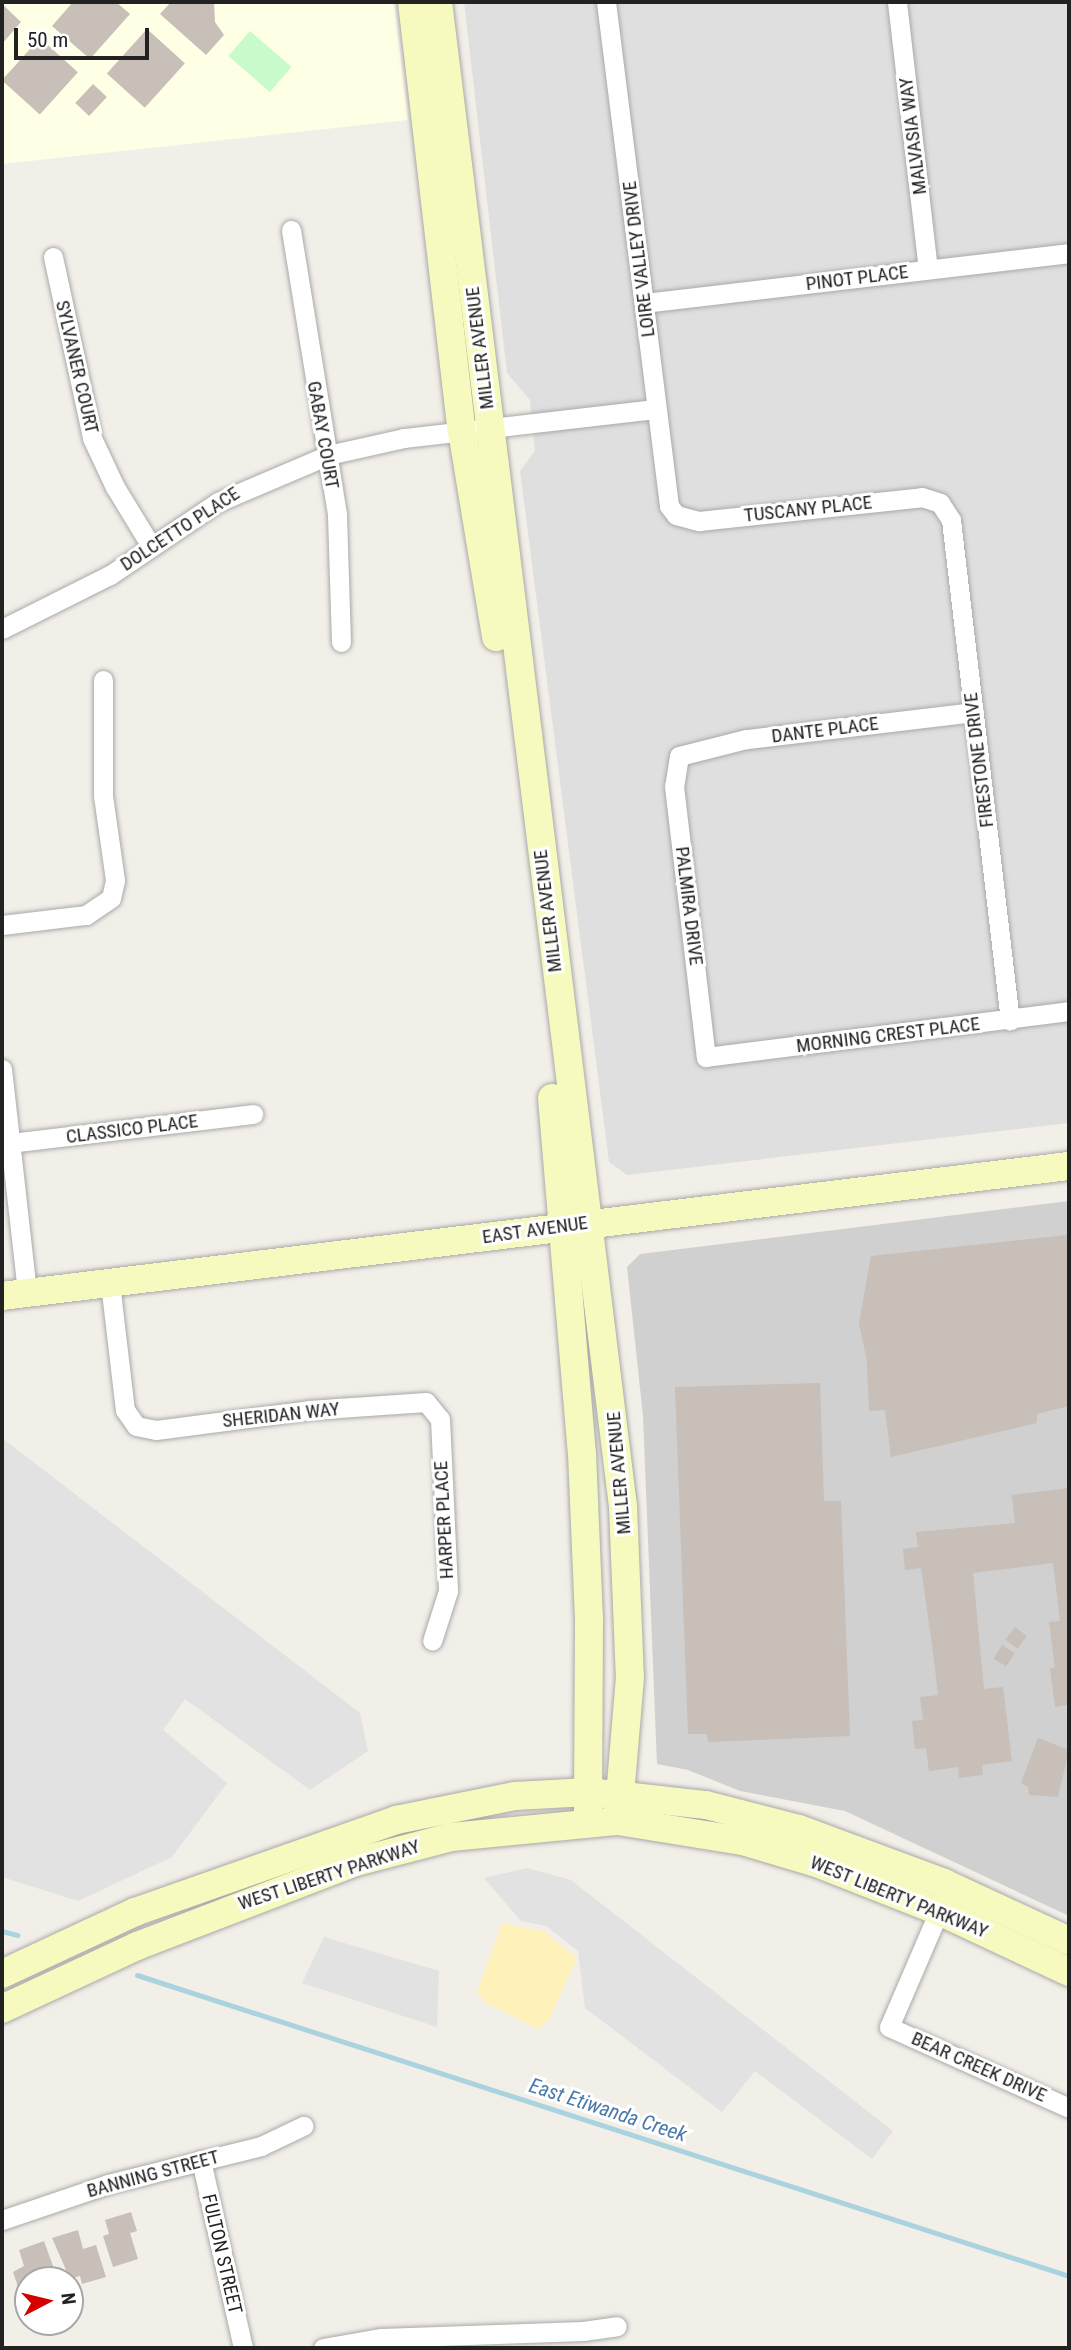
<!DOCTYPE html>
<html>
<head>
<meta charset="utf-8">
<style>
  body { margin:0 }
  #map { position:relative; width:1071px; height:2350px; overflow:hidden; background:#f2efe9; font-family:"Roboto Condensed",sans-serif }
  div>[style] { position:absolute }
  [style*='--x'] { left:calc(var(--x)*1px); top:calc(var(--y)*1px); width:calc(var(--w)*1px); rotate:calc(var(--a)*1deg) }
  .residential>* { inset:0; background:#e0dfdf }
  .education>* { inset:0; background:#ffffe5 }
  .religious>* { inset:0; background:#d0d0d0 }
  .sand>* { inset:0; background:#fff1ba }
  .park>* { inset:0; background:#c8facc; transform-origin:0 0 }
  .parking>* { inset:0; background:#e2e2e2 }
  .stream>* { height:5px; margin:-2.5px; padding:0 2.5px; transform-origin:2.5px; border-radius:2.5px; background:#aad3df }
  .building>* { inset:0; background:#c7bfb8; transform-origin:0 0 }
  .roads { filter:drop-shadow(0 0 2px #a9a9a9) drop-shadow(0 0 2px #a9a9a9) }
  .street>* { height:19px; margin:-9.5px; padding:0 9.5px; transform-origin:9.5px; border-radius:9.5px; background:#fff }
  .secondary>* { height:28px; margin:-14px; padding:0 14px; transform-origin:14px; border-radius:14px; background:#f7fabf }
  span { translate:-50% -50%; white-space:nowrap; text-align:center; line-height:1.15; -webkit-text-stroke:6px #fff; paint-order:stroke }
  .street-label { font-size:19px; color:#222 }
  .water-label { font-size:21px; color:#4a7aab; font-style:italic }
  .frame { position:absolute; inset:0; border:4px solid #222; pointer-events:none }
  .north { position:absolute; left:14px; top:2266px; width:70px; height:70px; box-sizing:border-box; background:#fff; border:2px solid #a7a7a7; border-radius:50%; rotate:83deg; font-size:19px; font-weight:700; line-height:28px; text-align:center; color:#222 }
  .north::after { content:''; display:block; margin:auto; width:24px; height:32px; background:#d40000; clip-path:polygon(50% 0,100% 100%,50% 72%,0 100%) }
  .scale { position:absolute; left:14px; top:28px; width:135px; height:32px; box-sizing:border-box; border:4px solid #222; border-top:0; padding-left:9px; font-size:21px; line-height:24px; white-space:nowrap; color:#222; -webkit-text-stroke:5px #fff; paint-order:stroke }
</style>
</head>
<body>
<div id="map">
  <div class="residential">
    <i style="clip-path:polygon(464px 2px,1069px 2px,1069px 1123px,627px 1175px,609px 1162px,520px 471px,535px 451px,530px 400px,507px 373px)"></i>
  </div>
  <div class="education">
    <i style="clip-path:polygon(2px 2px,394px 2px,408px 120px,2px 164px)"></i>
  </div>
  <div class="religious">
    <i style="clip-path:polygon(1069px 1201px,1069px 1916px,845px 1811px,740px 1791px,688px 1770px,657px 1764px,643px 1416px,627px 1267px,640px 1254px)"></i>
  </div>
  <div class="sand">
    <i style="clip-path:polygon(502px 1923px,543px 1931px,577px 1958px,549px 2020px,538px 2029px,486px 2003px,477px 1992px)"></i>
  </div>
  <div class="park">
    <i style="left:250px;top:31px;width:55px;height:33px;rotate:41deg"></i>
  </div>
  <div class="parking">
    <i style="clip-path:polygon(2px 1438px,360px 1713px,368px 1751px,310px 1790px,185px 1699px,163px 1730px,227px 1783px,172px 1857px,78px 1901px,2px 1877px)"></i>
    <i style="clip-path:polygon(527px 1868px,571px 1880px,893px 2131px,872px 2159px,755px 2071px,722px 2112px,585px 2008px,578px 1951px,546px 1926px,521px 1921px,484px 1878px)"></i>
    <i style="clip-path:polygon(324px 1937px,439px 1971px,437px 2027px,302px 1983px)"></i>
  </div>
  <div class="stream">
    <i style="--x:2;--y:1931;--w:16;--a:15"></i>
    <i style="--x:137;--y:1975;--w:979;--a:17.9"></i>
  </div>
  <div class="building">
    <i style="clip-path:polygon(73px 2px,116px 2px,130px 14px,90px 59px,52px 26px)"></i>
    <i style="clip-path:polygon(171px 2px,214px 2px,215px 22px,224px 35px,206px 55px,160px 14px)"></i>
    <i style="clip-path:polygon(2px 4px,21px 22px,2px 44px)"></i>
    <i style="left:147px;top:29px;width:51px;height:60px;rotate:42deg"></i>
    <i style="left:40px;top:38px;width:51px;height:57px;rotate:42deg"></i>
    <i style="left:93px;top:84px;width:19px;height:26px;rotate:43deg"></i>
    <i style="clip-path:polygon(1067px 1235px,1069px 1406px,1037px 1414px,1037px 1423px,891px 1457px,885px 1410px,869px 1411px,867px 1362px,859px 1323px,871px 1256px)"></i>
    <i style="clip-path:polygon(820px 1383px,824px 1501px,841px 1501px,850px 1736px,708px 1742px,707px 1734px,688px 1734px,675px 1387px)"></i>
    <i style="clip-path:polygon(1069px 1488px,1069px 1705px,1055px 1707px,1050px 1668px,1055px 1668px,1049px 1622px,1060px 1621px,1053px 1563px,973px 1573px,984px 1689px,1003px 1687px,1012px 1761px,982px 1765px,983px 1775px,959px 1778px,958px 1767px,929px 1771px,926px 1748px,915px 1749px,912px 1721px,923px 1720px,920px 1697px,938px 1695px,933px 1652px,921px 1568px,905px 1570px,903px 1549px,918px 1547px,916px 1532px,1015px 1523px,1012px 1495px)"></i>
    <i style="left:1015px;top:1627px;width:15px;height:16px;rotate:37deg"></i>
    <i style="left:1002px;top:1645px;width:15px;height:16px;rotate:32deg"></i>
    <i style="clip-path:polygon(1038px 1738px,1069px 1750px,1058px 1797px,1029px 1795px,1028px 1787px,1021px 1783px)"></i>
    <i style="clip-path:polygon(131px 2212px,137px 2231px,130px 2233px,138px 2259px,113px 2267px,103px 2236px,109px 2234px,105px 2220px)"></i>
    <i style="clip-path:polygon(78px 2230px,83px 2249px,96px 2245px,106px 2277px,82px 2284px,80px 2276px,70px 2279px,52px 2238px)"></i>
    <i style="clip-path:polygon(44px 2241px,58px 2280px,28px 2280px,28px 2300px,23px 2302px,13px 2272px,24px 2266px,19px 2250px)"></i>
  </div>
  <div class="roads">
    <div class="street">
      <i style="--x:606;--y:2;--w:508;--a:82.87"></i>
      <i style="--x:669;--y:506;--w:11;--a:52"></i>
      <i style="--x:676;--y:515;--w:24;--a:15"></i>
      <i style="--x:699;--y:521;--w:224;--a:-6.1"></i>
      <i style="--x:922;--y:497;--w:19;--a:18"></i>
      <i style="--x:940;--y:503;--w:20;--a:57"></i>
      <i style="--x:951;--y:520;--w:504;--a:83.28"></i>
      <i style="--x:897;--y:2;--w:269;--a:83.4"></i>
      <i style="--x:291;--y:230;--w:289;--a:80.8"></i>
      <i style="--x:337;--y:515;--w:127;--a:88.2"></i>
      <i style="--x:53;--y:257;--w:185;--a:77.8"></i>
      <i style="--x:92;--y:438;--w:54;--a:64.9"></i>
      <i style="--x:115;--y:487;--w:69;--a:58.6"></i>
      <i style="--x:644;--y:303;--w:428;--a:-6.7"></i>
      <i style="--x:2;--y:629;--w:121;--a:-26.6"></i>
      <i style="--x:110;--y:575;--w:130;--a:-34.1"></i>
      <i style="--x:218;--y:502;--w:120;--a:-23.1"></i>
      <i style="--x:328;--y:455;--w:78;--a:-12.6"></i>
      <i style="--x:404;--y:438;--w:254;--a:-6.6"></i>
      <i style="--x:974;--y:712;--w:230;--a:173.2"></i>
      <i style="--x:746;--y:739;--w:69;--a:165.8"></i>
      <i style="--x:679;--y:756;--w:30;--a:99"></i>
      <i style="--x:674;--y:786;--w:273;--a:83.3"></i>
      <i style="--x:706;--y:1057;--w:366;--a:-7.2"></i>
      <i style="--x:2;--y:925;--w:85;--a:-6.8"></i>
      <i style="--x:86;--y:915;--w:30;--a:-34"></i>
      <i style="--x:111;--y:898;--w:18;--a:-77"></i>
      <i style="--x:115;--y:880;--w:85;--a:-98.1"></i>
      <i style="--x:103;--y:796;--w:116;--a:-90"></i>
      <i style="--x:2;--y:1069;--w:225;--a:83.6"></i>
      <i style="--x:10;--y:1143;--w:245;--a:-6.8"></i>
      <i style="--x:110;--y:1283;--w:128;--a:83.3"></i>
      <i style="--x:125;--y:1410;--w:19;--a:55"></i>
      <i style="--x:136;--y:1426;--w:20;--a:11"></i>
      <i style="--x:156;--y:1430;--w:154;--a:-7.4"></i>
      <i style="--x:309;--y:1410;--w:117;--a:-3.9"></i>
      <i style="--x:426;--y:1402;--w:22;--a:51"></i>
      <i style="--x:440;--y:1419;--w:172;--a:87.3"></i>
      <i style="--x:448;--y:1591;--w:52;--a:107.7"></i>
      <i style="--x:939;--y:1911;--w:126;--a:113.3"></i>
      <i style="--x:889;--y:2027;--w:197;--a:24.2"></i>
      <i style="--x:201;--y:2160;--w:193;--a:77.4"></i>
      <i style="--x:2;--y:2220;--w:112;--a:-18.8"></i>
      <i style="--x:108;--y:2184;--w:158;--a:-13.9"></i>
      <i style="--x:261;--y:2146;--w:47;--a:-25.5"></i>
      <i style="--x:323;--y:2348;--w:59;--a:-9.8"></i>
      <i style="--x:381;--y:2338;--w:202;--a:-2"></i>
      <i style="--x:583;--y:2331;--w:34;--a:-8"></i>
    </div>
    <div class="secondary">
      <i style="--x:412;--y:2;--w:432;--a:83.4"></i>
      <i style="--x:462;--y:431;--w:209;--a:80.6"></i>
      <i style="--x:438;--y:2;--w:1515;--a:82.99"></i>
      <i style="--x:623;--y:1506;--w:171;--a:87.7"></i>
      <i style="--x:630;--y:1677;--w:144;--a:94.8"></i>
      <i style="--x:552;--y:1098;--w:356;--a:85.2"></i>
      <i style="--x:582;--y:1453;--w:166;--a:87.6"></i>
      <i style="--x:589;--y:1619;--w:203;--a:90.3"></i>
      <i style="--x:2;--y:1296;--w:1075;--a:-6.95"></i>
      <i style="--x:2;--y:1974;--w:147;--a:-25"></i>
      <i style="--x:135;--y:1912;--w:277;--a:-19.4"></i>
      <i style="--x:396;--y:1820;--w:121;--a:-11.4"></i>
      <i style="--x:515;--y:1796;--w:73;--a:-3.1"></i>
      <i style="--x:588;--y:1792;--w:119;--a:6.3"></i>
      <i style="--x:706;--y:1805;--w:96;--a:14.5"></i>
      <i style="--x:799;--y:1829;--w:155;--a:20.4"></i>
      <i style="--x:944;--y:1883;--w:138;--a:24.9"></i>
      <i style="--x:2;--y:2009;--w:149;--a:-25"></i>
      <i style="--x:137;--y:1946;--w:235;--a:-21"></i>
      <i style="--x:356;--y:1862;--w:98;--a:-14.7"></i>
      <i style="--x:451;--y:1837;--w:168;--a:-5.5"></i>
      <i style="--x:618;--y:1821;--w:127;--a:9.1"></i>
      <i style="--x:743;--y:1841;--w:77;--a:16.6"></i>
      <i style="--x:817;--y:1863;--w:131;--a:21.5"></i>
      <i style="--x:939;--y:1911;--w:144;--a:25.1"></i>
    </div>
  </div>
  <div class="street-label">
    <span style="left:913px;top:136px;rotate:-97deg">MALVASIA WAY</span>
    <span style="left:639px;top:259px;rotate:-97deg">LOIRE VALLEY DRIVE</span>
    <span style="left:857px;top:278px;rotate:-7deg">PINOT PLACE</span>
    <span style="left:480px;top:348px;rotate:-97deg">MILLER AVENUE</span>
    <span style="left:77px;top:367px;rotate:77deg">SYLVANER COURT</span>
    <span style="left:323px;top:435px;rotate:80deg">GABAY COURT</span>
    <span style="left:808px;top:509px;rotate:-6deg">TUSCANY PLACE</span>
    <span style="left:180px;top:529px;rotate:-33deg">DOLCETTO PLACE</span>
    <span style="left:825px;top:730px;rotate:-7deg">DANTE PLACE</span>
    <span style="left:979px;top:760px;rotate:-97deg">FIRESTONE DRIVE</span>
    <span style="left:689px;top:906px;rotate:83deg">PALMIRA DRIVE</span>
    <span style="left:548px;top:911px;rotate:-97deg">MILLER AVENUE</span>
    <span style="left:888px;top:1035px;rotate:-7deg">MORNING CREST PLACE</span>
    <span style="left:132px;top:1129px;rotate:-7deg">CLASSICO PLACE</span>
    <span style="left:535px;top:1230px;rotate:-8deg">EAST AVENUE</span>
    <span style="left:281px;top:1415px;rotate:-6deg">SHERIDAN WAY</span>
    <span style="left:619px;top:1473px;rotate:-95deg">MILLER AVENUE</span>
    <span style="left:444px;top:1520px;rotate:-93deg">HARPER PLACE</span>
    <span style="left:329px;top:1875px;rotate:-18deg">WEST LIBERTY PARKWAY</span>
    <span style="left:899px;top:1897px;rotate:22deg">WEST LIBERTY PARKWAY</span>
    <span style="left:979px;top:2067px;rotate:24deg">BEAR CREEK DRIVE</span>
    <span style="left:153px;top:2174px;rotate:-15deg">BANNING STREET</span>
    <span style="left:222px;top:2254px;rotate:77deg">FULTON STREET</span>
  </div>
  <div class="water-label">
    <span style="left:608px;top:2110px;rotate:18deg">East Etiwanda Creek</span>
  </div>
  <div class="frame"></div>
  <div class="north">N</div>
  <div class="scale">50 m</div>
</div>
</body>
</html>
